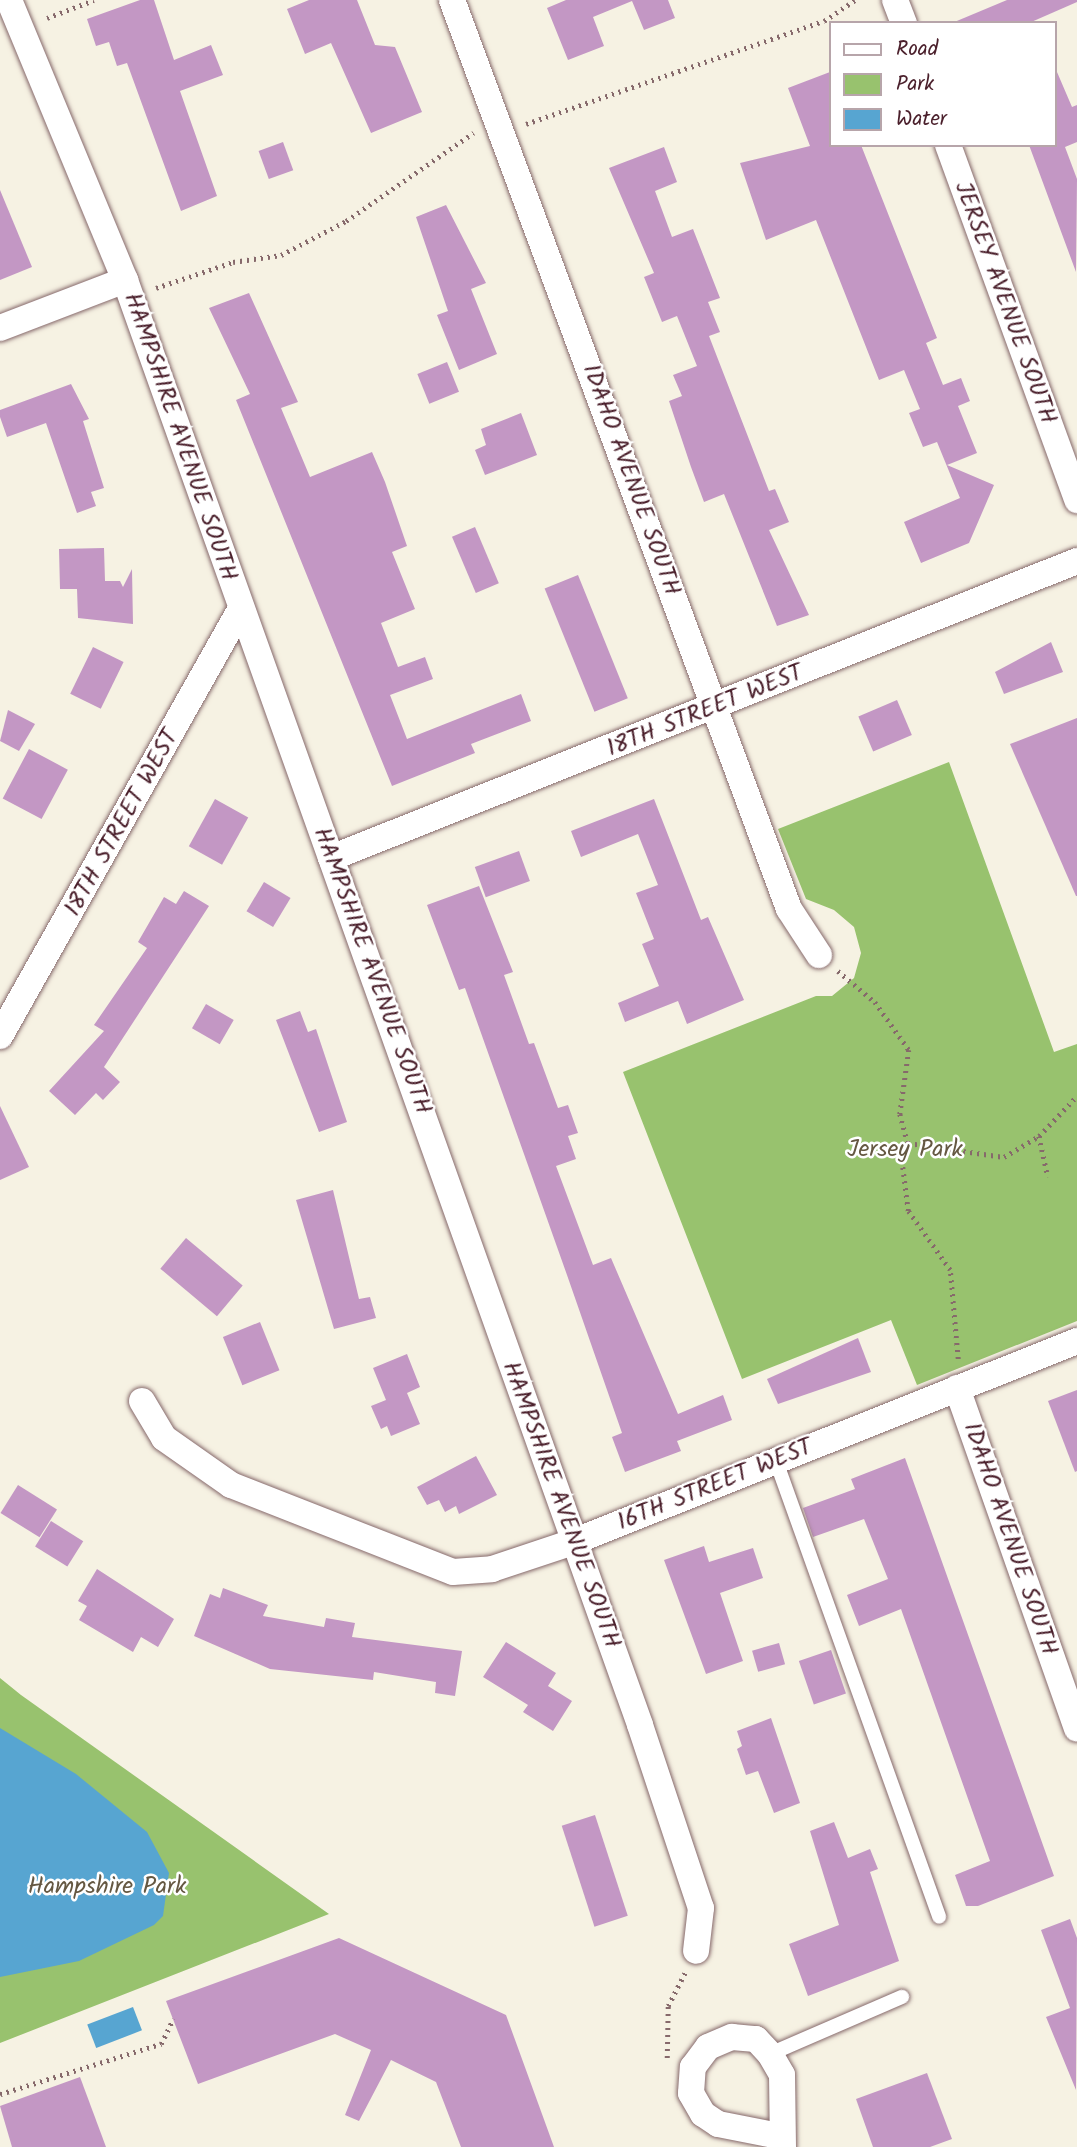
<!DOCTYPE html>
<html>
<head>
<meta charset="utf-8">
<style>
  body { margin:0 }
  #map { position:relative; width:1077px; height:2147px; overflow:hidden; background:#f6f2e3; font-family:Kalam,sans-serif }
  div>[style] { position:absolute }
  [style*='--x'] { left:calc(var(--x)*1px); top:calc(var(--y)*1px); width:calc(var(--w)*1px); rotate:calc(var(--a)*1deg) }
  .green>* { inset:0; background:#98c26e }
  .water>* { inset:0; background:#57a5d1; transform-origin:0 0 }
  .building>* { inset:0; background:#c397c4; transform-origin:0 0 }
  .path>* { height:4.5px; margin-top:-2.25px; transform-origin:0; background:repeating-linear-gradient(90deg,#86696b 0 2px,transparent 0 7px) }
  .roads { filter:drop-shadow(0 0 2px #86696b) drop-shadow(0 0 2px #86696b) }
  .lane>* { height:14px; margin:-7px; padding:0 7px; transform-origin:7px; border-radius:7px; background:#fff }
  .street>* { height:26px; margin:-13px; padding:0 13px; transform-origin:13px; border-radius:13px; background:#fff }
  span { translate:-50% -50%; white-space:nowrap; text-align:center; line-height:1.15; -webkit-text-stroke:5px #fff; paint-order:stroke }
  .street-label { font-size:24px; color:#4a1f2b }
  .park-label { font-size:24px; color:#655842 }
  .legend { position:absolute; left:829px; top:21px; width:228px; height:126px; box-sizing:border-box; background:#fff; border:2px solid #b7a5aa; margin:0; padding:9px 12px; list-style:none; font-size:21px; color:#4a1f2b }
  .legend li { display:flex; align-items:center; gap:14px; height:35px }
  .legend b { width:35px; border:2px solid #b7a5aa }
</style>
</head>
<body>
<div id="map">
  <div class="green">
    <i style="clip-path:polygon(949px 762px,1054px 1052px,1077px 1044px,1077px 1321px,917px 1385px,891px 1320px,742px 1379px,623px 1072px,816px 996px,832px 996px,854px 978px,861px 953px,854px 927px,834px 910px,806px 899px,778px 829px)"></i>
    <i style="clip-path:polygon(0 1678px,21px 1695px,329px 1914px,0 2043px)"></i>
  </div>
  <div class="water">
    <i style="clip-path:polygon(0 1728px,76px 1774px,147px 1832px,169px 1873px,163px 1916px,154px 1925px,79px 1961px,0 1977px)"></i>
    <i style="left:133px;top:2007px;width:25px;height:49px;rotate:69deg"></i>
  </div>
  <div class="building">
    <i style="clip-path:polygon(140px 0,154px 0,174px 60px,211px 45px,223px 75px,180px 91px,217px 196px,181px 211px,127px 63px,117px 66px,109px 42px,96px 46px,87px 19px)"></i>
    <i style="clip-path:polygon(309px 0,357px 0,375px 45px,395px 47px,422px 112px,371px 133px,331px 43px,305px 54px,287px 9px)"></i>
    <i style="clip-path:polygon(566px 0,668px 0,675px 18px,644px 30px,632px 1px,593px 17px,604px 46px,568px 60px,547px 8px)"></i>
    <i style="clip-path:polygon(1007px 0,1077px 0,1077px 2px,1029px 23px,952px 23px)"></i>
    <i style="clip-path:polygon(1054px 65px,1072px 107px,1077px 105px,1077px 142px,1065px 147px,1077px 179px,1076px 272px,1029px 145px,1054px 145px)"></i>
    <i style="clip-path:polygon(830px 72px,830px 145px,861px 145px,937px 338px,926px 343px,943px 385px,961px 378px,970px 401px,958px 406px,977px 453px,947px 465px,994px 485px,969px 543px,921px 563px,904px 522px,960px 498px,937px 442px,923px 447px,909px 413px,920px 409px,904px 370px,879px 380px,816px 220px,766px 240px,740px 163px,810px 146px,788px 88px)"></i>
    <i style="left:283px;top:142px;width:30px;height:26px;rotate:70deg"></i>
    <i style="clip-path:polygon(664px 147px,677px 182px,655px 191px,672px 237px,693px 229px,720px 298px,708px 302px,720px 332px,709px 336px,769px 491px,775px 489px,789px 522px,769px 530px,809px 615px,777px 626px,724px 494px,704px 502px,691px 467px,669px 401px,682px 396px,673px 375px,697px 366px,677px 316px,662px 322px,644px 277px,654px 273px,609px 168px)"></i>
    <i style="clip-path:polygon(0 190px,32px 267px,0 280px)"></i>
    <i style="clip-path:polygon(446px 205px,486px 283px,471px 289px,497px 354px,459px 370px,437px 315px,448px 311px,416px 217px)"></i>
    <i style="clip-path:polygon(249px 293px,298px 402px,281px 408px,310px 477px,372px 452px,385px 482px,407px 546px,392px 552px,415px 609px,381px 623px,398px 667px,425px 657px,433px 679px,390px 695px,407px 739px,521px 694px,531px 721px,471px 744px,475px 753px,392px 786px,236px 400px,250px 394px,209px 308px)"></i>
    <i style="left:447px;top:362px;width:32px;height:32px;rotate:68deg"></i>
    <i style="clip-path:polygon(71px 384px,89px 419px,83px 421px,104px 488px,91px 492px,96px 506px,77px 513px,46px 423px,7px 437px,0 417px,0 410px)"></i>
    <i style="clip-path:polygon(521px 413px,537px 455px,485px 475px,475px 450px,486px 445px,481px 429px)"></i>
    <i style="left:475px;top:527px;width:61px;height:25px;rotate:67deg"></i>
    <i style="clip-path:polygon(104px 548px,105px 581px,120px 581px,123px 587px,132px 569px,133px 624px,78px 618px,77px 589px,60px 589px,59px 549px)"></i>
    <i style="left:578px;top:575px;width:133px;height:36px;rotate:68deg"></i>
    <i style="clip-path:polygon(1051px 642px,1063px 672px,1004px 694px,995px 672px)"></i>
    <i style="left:93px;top:647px;width:34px;height:52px;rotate:26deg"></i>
    <i style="left:897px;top:700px;width:38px;height:42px;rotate:67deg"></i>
    <i style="clip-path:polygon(8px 710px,35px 724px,19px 751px,0 741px)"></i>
    <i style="clip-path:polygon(1077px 718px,1077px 896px,1076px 896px,1010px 744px)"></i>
    <i style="left:29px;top:749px;width:44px;height:56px;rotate:28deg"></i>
    <i style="left:215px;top:799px;width:38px;height:54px;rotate:29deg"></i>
    <i style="clip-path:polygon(654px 799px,701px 920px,708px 917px,744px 1000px,687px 1024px,678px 1001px,625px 1022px,618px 1003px,659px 986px,642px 944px,654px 939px,636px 893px,658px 885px,638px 834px,581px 857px,571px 831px)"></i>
    <i style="left:519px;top:851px;width:32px;height:47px;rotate:70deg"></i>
    <i style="left:264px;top:882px;width:31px;height:34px;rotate:31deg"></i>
    <i style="clip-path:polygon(479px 886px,513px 972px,504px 975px,529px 1044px,534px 1043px,558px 1108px,568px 1105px,578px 1133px,568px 1136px,576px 1159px,556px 1166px,593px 1265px,611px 1258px,678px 1414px,723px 1395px,732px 1420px,677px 1441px,681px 1451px,625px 1472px,612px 1437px,622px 1433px,567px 1275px,465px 988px,459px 990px,427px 905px)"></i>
    <i style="clip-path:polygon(184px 891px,209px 906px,104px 1067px,120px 1082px,103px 1100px,96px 1093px,75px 1115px,49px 1091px,104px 1031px,94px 1025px,147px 948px,138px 942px,164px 897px,176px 904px)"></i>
    <i style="left:206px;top:1004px;width:32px;height:28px;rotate:30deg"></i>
    <i style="clip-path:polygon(300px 1011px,308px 1032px,316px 1029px,347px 1122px,319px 1132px,276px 1020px)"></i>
    <i style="clip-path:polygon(0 1106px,29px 1167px,0 1180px)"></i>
    <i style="clip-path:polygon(333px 1190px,359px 1299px,370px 1297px,376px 1318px,334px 1329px,296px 1200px)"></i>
    <i style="left:186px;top:1238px;width:74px;height:40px;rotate:40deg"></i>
    <i style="left:260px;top:1322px;width:52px;height:40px;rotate:68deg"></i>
    <i style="clip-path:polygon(858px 1338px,871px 1372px,778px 1404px,767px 1379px)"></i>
    <i style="clip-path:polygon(407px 1354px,420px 1387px,407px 1393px,420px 1424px,391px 1436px,387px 1426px,381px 1429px,371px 1406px,386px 1400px,373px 1368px)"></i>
    <i style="clip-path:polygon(1077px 1390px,1077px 1471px,1075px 1472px,1048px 1401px)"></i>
    <i style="clip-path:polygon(476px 1456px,497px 1495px,459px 1514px,456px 1506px,445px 1512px,439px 1500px,427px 1505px,417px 1487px)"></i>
    <i style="clip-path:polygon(905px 1458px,1054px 1876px,978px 1906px,966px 1906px,955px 1875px,990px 1861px,901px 1609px,859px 1626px,847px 1595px,888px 1579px,864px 1519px,813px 1537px,803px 1508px,855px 1489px,851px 1479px)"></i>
    <i style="left:18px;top:1485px;width:46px;height:33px;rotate:32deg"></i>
    <i style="left:51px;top:1521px;width:38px;height:30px;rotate:32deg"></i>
    <i style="clip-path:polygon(704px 1546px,709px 1562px,753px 1548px,763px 1578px,720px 1593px,743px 1661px,706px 1674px,664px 1560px)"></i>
    <i style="clip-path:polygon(97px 1569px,174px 1619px,158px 1647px,141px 1637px,133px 1652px,79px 1620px,87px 1606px,78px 1601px)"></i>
    <i style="clip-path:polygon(223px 1588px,268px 1605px,263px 1616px,324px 1627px,326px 1618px,355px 1623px,352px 1637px,462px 1651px,455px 1696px,435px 1693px,436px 1682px,374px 1672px,373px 1680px,270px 1669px,194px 1636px,210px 1594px,220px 1598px)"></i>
    <i style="clip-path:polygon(506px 1642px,556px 1673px,548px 1686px,572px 1701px,553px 1731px,523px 1712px,528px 1705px,483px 1677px)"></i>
    <i style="left:779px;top:1643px;width:22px;height:28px;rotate:74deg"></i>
    <i style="left:831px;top:1650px;width:46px;height:34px;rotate:71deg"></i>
    <i style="clip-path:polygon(771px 1718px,800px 1803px,774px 1813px,758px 1771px,746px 1775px,737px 1749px,742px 1746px,737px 1731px)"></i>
    <i style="left:595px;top:1815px;width:106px;height:35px;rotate:72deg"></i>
    <i style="clip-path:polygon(834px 1822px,848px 1858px,870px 1849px,878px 1869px,870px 1872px,899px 1961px,808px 1996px,789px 1944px,839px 1925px,810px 1831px)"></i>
    <i style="clip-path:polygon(1070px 1919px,1077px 1938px,1076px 2090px,1046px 2017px,1070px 2008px,1041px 1930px)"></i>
    <i style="clip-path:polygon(339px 1938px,506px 2015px,554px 2147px,461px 2147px,436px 2082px,391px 2060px,359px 2121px,345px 2115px,371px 2050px,335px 2034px,198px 2084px,166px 2001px)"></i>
    <i style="clip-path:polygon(927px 2073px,952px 2139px,930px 2147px,873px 2147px,856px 2099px)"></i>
    <i style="clip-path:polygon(80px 2077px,106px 2147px,12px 2147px,0 2106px)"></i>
  </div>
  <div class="path">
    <i style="--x:47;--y:18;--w:50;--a:-21"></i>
    <i style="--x:526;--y:124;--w:315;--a:-19.1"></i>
    <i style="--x:824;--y:21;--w:37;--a:-34"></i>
    <i style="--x:156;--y:288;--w:81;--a:-18.7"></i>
    <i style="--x:233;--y:262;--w:49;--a:-8.3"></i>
    <i style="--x:281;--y:255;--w:73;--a:-27.6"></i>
    <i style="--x:346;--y:221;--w:155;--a:-34.7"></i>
    <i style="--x:838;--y:971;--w:48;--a:40"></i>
    <i style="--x:875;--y:1002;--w:59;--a:54.7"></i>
    <i style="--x:909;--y:1050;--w:65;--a:98"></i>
    <i style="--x:900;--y:1114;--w:30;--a:75"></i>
    <i style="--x:1039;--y:1136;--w:42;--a:77.6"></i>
    <i style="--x:958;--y:1359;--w:89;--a:-95.1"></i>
    <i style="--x:950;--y:1270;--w:72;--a:-125.4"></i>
    <i style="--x:908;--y:1211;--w:56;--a:-97.1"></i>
    <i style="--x:901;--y:1155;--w:14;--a:-60"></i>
    <i style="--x:908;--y:1143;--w:97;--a:8.3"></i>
    <i style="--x:1004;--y:1157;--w:41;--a:-31"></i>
    <i style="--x:1039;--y:1136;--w:55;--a:-46.5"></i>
    <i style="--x:667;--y:2058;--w:52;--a:-88.9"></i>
    <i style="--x:668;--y:2006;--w:38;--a:-63"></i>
    <i style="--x:0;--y:2094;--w:169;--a:-17.3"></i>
    <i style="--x:161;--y:2044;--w:28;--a:-64"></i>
  </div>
  <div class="roads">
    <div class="lane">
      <i style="--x:776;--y:1461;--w:484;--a:70.3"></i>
      <i style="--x:770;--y:2054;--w:144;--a:-23.4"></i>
    </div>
    <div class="street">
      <i style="--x:9;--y:0;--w:303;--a:67.5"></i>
      <i style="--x:125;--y:280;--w:1534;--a:70.38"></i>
      <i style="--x:640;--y:1725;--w:193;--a:71.6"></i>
      <i style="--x:701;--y:1908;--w:43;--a:96.6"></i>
      <i style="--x:452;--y:0;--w:969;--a:69.66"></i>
      <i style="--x:789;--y:909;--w:55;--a:56.9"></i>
      <i style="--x:895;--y:0;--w:25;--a:69"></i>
      <i style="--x:948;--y:145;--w:378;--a:70"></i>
      <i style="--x:0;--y:328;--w:134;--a:-21"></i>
      <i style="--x:331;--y:858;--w:803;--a:-21.71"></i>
      <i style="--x:0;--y:1036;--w:491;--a:-60.6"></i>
      <i style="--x:957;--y:1388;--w:361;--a:70.6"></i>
      <i style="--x:142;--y:1401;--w:43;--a:59.3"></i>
      <i style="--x:164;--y:1438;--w:82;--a:35"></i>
      <i style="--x:231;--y:1485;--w:238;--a:21.4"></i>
      <i style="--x:453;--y:1572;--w:39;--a:-4"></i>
      <i style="--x:492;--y:1569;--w:85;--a:-18.4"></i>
      <i style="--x:573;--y:1542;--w:543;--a:-21.74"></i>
      <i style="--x:779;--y:2136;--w:62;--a:-168.9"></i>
      <i style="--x:718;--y:2124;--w:18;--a:-146"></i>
      <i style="--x:703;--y:2114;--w:24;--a:-120"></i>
      <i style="--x:691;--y:2093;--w:26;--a:-86"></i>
      <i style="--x:693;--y:2067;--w:25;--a:-53"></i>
      <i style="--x:708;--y:2047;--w:26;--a:-23"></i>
      <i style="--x:732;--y:2037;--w:24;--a:5"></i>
      <i style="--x:756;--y:2039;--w:21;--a:47"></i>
      <i style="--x:770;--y:2054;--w:24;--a:60"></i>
      <i style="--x:782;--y:2075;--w:72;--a:89.2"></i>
    </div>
  </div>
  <div class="street-label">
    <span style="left:1005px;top:303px;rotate:70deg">JERSEY AVENUE SOUTH</span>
    <span style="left:180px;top:437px;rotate:71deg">HAMPSHIRE AVENUE SOUTH</span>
    <span style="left:631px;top:480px;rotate:70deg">IDAHO AVENUE SOUTH</span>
    <span style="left:705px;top:711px;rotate:-22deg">18TH STREET WEST</span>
    <span style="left:122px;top:823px;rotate:-61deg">18TH STREET WEST</span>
    <span style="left:372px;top:971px;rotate:70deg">HAMPSHIRE AVENUE SOUTH</span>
    <span style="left:715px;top:1485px;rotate:-22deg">16TH STREET WEST</span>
    <span style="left:561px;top:1505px;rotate:70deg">HAMPSHIRE AVENUE SOUTH</span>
    <span style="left:1010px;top:1539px;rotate:71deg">IDAHO AVENUE SOUTH</span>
  </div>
  <div class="park-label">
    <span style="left:905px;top:1150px">Jersey Park</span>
    <span style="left:107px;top:1887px">Hampshire Park</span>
  </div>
  <ul class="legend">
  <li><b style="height:9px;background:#fff"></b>Road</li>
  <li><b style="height:19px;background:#98c26e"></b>Park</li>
  <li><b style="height:19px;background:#57a5d1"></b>Water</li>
  </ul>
</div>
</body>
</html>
